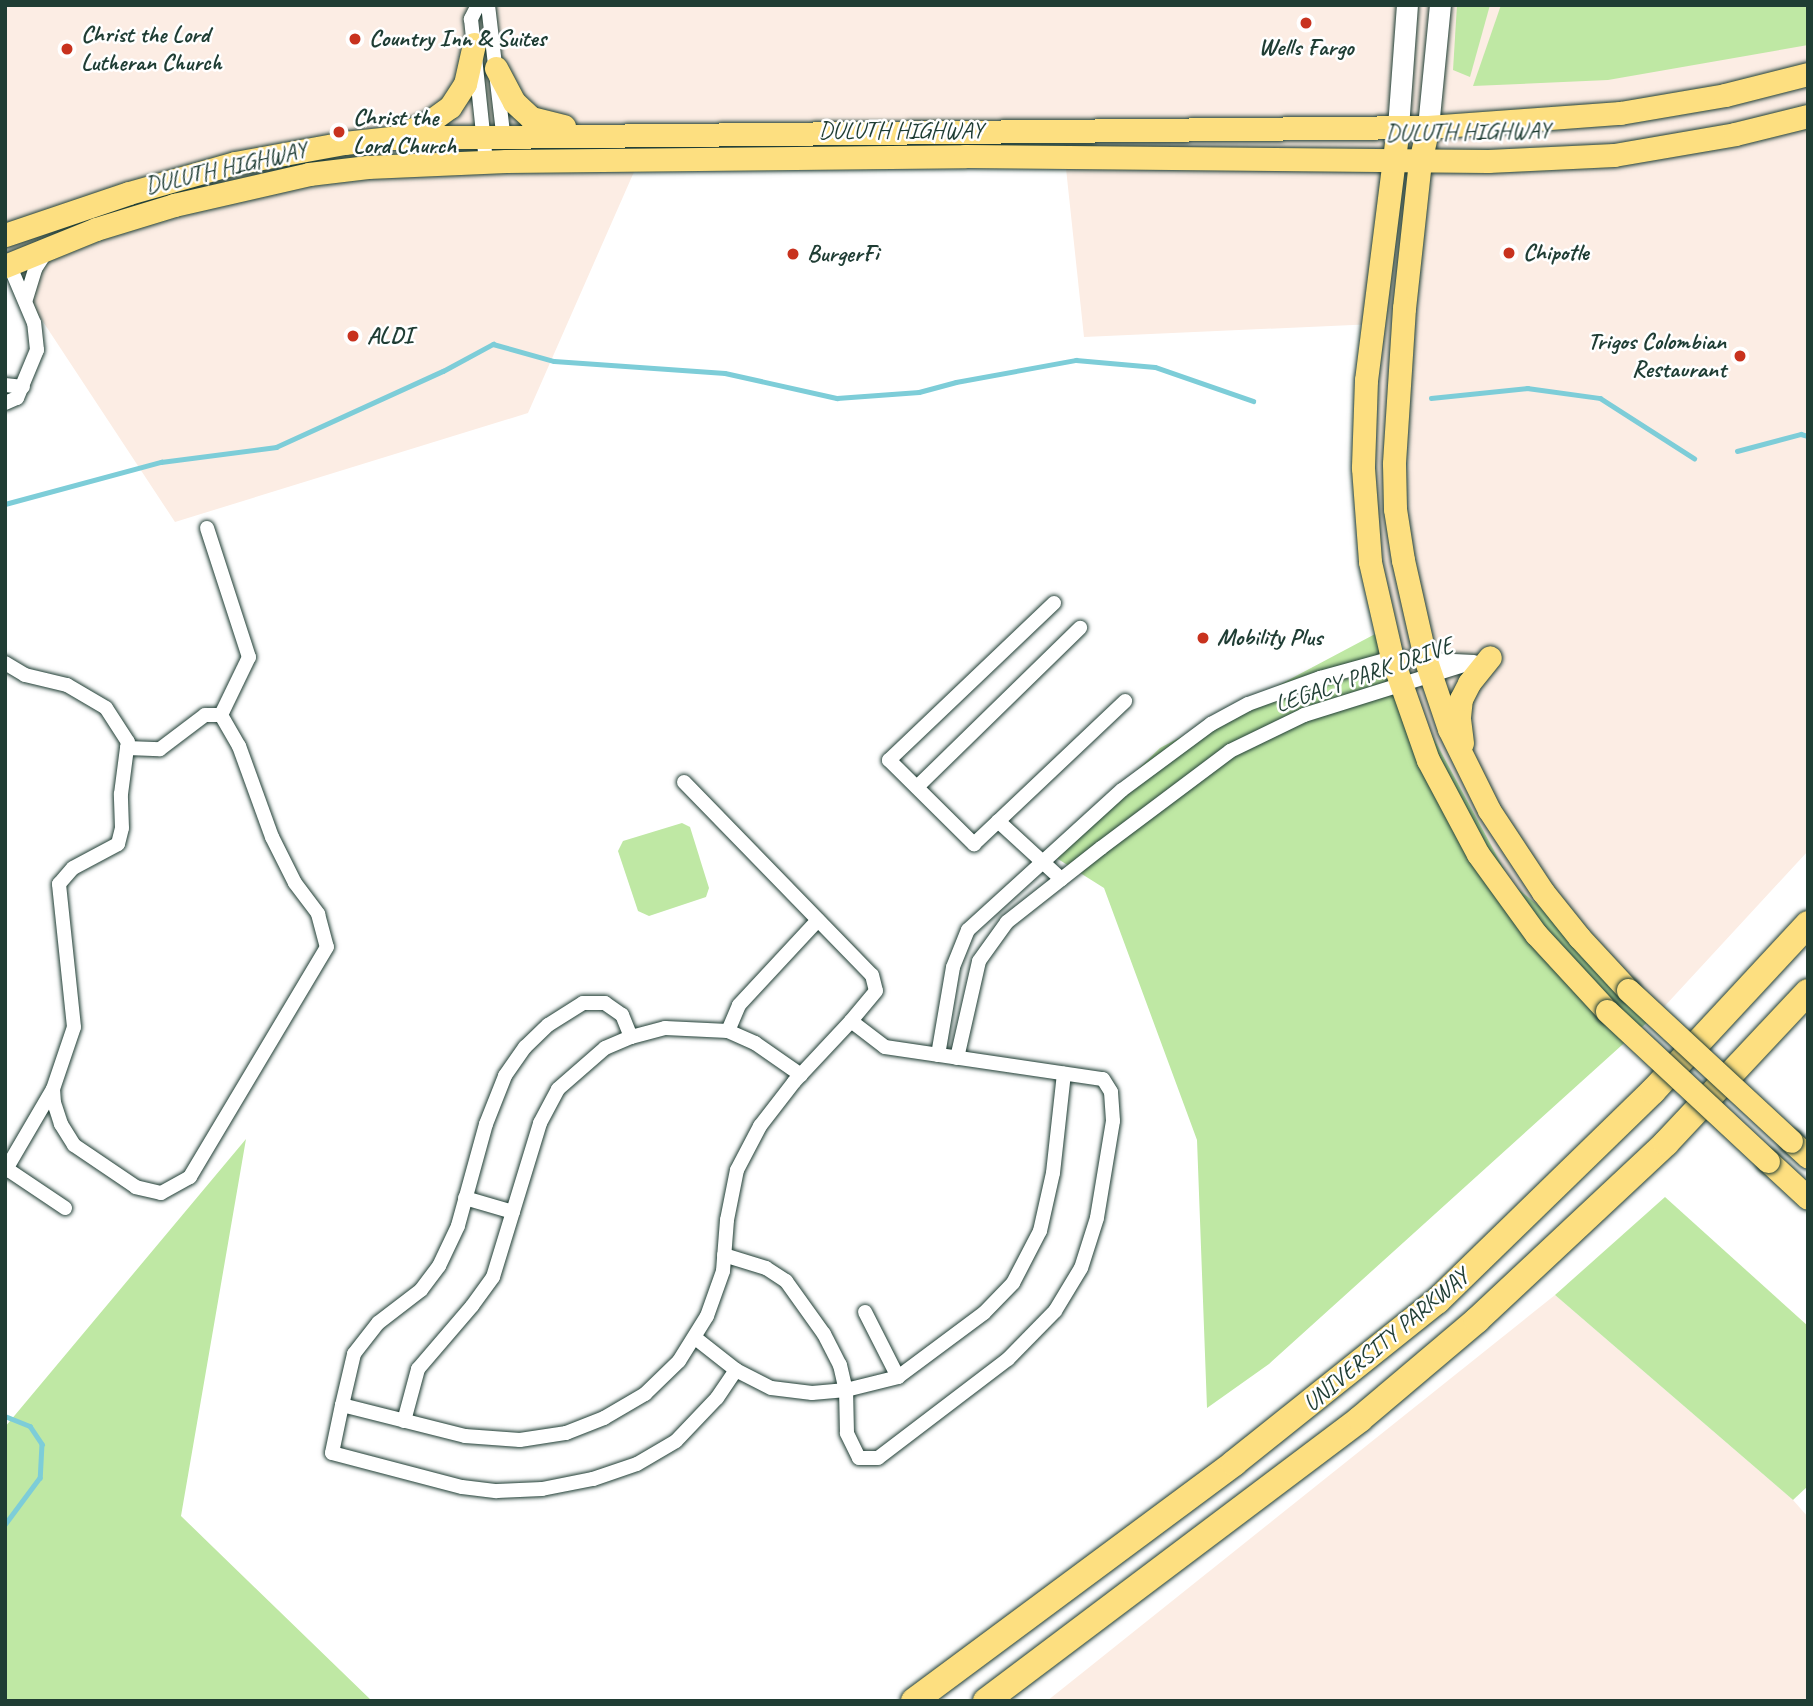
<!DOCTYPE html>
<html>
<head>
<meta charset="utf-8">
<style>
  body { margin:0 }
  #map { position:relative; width:1813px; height:1706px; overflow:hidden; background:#fff; font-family:Caveat,sans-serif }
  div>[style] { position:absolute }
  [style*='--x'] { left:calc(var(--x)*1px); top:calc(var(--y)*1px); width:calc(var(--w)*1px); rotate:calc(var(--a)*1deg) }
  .built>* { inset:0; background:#fcede4 }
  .green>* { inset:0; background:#bfe8a4 }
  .stream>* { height:4.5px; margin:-2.25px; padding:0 2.25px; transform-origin:2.25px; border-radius:2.25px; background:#7dcdd8 }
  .roads { filter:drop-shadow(0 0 2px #1f3d34) drop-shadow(0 0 2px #1f3d34) }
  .minor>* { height:14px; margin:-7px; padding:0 7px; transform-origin:7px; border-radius:7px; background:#fff }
  .secondary>* { height:21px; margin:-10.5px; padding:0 10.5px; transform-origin:10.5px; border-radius:10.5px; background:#fff }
  .primary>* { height:23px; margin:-11.5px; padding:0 11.5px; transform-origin:11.5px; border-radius:11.5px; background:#fddf80 }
  .motorway>* { height:26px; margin:-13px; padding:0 13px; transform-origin:13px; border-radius:13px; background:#fddf80 }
  .bridges { filter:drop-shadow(0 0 2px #1f3d34) drop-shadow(0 0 2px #1f3d34) }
  .primary-bridge>* { height:23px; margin:-11.5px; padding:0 11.5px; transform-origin:11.5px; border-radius:11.5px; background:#fddf80 }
  .dots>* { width:19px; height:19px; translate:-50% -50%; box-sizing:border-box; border:4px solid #fff; border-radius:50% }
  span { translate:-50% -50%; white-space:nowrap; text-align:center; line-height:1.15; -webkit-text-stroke:5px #fff; paint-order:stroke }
  .poi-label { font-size:24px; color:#1f3d34; font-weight:700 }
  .left { translate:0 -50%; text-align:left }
  .right { translate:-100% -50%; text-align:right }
  .street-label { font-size:24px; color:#1f3d34 }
  .frame { position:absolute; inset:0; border:7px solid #1f3d34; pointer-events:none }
</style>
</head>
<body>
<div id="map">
  <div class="built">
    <i style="clip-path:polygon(5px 5px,1808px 5px,1808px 851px,1663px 1008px,1512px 884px,1377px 633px,1358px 405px,1375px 324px,1084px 337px,1062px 131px,648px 140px,528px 413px,175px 522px,5px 264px)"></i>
    <i style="clip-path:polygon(1555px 1295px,1793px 1500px,1808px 1517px,1808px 1701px,1047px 1701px)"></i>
  </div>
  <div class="green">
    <i style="clip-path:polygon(1457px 5px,1490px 5px,1470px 77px,1453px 70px)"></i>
    <i style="clip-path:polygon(1501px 5px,1808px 5px,1808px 45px,1608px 80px,1473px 86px)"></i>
    <i style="clip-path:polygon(1377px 633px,1512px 884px,1663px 1008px,1269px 1364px,1207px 1408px,1197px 1140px,1104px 888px,1050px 854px,1160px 748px)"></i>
    <i style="clip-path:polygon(682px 823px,690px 827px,709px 888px,706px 897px,649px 916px,638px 911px,618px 851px,623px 841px)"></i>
    <i style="clip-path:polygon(246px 1139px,181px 1516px,372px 1701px,5px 1701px,5px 1427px)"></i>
    <i style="clip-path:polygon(1665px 1197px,1808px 1326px,1808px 1486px,1793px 1500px,1555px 1295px)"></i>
  </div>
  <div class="stream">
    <i style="--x:1431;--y:398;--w:97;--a:-5.9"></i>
    <i style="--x:1527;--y:388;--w:74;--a:7.8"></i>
    <i style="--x:1600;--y:398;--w:112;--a:32.6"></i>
    <i style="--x:1737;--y:451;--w:66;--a:-14.9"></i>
    <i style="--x:1801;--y:434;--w:7;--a:16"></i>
    <i style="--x:5;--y:504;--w:162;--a:-15.1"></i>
    <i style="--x:161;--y:462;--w:116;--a:-7.4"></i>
    <i style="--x:276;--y:447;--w:183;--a:-24.5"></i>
    <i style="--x:443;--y:371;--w:57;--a:-28.4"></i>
    <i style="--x:493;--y:344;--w:63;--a:15.6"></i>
    <i style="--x:554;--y:361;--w:171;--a:4"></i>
    <i style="--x:725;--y:373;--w:115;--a:12.6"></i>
    <i style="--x:837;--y:398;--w:82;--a:-4.2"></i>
    <i style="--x:919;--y:392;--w:38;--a:-15"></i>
    <i style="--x:956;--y:382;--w:122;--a:-10.4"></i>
    <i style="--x:1076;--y:360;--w:79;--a:5.1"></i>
    <i style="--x:1155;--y:367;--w:104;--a:19.1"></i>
    <i style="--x:5;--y:1416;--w:27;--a:22"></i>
    <i style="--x:30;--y:1426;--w:22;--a:56"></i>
    <i style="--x:42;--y:1444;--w:34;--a:93"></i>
    <i style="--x:40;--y:1478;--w:59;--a:126.7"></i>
  </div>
  <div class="roads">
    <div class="minor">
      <i style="--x:478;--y:5;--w:16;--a:117"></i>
      <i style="--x:471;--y:19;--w:144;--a:84"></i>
      <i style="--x:488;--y:5;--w:138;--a:83.3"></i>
      <i style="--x:26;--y:299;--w:31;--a:-73"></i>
      <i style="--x:35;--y:269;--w:24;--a:-57"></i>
      <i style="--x:5;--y:385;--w:18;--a:6"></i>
      <i style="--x:5;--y:403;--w:13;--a:-23"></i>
      <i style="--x:17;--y:398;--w:52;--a:-67.4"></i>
      <i style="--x:37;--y:350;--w:27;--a:-96"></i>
      <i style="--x:34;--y:323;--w:64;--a:-113"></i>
      <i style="--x:207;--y:528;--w:136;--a:72"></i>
      <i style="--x:249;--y:657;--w:64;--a:115.8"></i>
      <i style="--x:1054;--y:603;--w:228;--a:136.4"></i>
      <i style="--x:889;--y:760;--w:120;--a:44.7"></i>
      <i style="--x:974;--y:844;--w:208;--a:-43.4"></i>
      <i style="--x:5;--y:663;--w:23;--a:31"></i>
      <i style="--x:25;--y:675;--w:43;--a:13.4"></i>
      <i style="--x:67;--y:685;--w:45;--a:30.5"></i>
      <i style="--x:106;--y:708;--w:40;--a:57.1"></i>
      <i style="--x:128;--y:742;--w:6;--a:99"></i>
      <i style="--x:205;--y:715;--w:16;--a:0"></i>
      <i style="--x:221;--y:715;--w:36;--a:60"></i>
      <i style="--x:239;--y:746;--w:97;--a:70.1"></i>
      <i style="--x:272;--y:837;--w:51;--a:63.4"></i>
      <i style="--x:295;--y:883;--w:39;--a:53"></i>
      <i style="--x:318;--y:914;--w:34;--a:75"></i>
      <i style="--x:327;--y:947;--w:268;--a:120.8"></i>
      <i style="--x:190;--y:1177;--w:33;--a:151"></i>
      <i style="--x:161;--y:1193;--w:26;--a:-167"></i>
      <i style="--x:136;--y:1187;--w:75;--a:-145.9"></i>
      <i style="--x:74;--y:1145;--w:25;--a:-122"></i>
      <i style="--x:61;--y:1124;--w:22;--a:-108"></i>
      <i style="--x:54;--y:1103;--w:14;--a:-94"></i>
      <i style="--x:53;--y:1089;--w:65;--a:-71.3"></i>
      <i style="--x:74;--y:1027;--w:144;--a:-96"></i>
      <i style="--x:59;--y:884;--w:21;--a:-49"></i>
      <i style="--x:73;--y:868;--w:51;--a:-28.1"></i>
      <i style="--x:118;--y:844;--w:16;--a:-76"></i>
      <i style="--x:122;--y:828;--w:34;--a:-92"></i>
      <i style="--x:121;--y:794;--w:46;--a:-82.6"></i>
      <i style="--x:127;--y:748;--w:33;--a:2"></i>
      <i style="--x:160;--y:749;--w:56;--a:-37.1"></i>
      <i style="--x:684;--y:782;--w:269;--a:45.8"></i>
      <i style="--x:872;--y:975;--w:16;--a:76"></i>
      <i style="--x:876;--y:991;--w:39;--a:130"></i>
      <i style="--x:917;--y:787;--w:228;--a:-44.3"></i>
      <i style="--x:998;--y:821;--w:86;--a:42.6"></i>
      <i style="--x:728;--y:1031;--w:28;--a:-67"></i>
      <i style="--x:739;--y:1005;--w:116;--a:-47.1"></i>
      <i style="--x:938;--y:1055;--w:89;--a:-80.3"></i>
      <i style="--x:953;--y:967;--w:40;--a:-68"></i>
      <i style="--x:968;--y:930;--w:208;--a:-42.3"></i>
      <i style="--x:1122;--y:790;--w:111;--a:-36.6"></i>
      <i style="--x:1211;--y:724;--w:42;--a:-28.4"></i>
      <i style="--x:1248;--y:704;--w:77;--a:-19.9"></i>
      <i style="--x:1320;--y:678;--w:75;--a:-15.5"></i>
      <i style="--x:1392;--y:658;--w:82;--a:2.8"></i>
      <i style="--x:957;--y:1058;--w:99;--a:-77.2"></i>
      <i style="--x:979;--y:961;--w:48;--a:-54.3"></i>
      <i style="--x:1007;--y:922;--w:120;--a:-38.2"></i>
      <i style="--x:1101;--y:848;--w:161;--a:-36.9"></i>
      <i style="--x:1230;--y:751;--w:82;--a:-25.9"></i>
      <i style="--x:1304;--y:715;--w:174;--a:-17.4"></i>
      <i style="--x:801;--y:1075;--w:56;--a:-145.2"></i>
      <i style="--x:755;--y:1043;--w:30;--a:-156"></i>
      <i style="--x:728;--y:1031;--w:63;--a:-177.3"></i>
      <i style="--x:665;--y:1028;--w:35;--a:165"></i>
      <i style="--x:631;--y:1037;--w:24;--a:-112"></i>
      <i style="--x:622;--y:1015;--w:21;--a:-145"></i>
      <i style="--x:605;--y:1003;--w:22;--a:180"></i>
      <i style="--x:583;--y:1003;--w:41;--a:147.8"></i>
      <i style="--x:548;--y:1025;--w:32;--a:136"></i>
      <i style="--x:525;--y:1047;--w:35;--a:125"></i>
      <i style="--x:505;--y:1076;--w:52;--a:111.6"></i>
      <i style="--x:486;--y:1124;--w:106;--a:105.4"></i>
      <i style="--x:458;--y:1226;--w:44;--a:115.4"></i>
      <i style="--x:439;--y:1266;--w:30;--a:127"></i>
      <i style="--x:421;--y:1290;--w:54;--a:142.5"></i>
      <i style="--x:378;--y:1323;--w:39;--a:128"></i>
      <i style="--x:354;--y:1354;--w:52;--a:103.2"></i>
      <i style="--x:342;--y:1405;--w:127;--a:14.1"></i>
      <i style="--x:465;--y:1436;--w:55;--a:4.2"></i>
      <i style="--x:520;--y:1440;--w:47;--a:-8.7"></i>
      <i style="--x:566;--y:1433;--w:41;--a:-21.5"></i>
      <i style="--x:604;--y:1418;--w:48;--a:-30.3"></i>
      <i style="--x:645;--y:1394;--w:47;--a:-44.1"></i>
      <i style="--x:679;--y:1361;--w:53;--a:-58.1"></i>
      <i style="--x:707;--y:1316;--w:48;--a:-70.4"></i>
      <i style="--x:723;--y:1271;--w:51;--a:-85.5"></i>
      <i style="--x:727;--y:1220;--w:51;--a:-78.7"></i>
      <i style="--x:737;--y:1170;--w:50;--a:-62.4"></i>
      <i style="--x:760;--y:1126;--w:56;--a:-52.3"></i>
      <i style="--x:794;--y:1082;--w:83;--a:-46.9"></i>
      <i style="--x:851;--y:1021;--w:43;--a:37.4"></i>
      <i style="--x:885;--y:1047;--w:220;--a:8.4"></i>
      <i style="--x:1103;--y:1079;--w:15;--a:58"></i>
      <i style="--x:1111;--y:1092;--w:29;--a:86"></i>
      <i style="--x:1113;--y:1121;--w:98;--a:99.4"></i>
      <i style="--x:1097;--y:1218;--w:52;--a:107.7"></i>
      <i style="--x:1081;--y:1268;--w:50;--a:121.2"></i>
      <i style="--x:1055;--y:1311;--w:67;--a:134.4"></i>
      <i style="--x:1008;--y:1359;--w:163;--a:142.7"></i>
      <i style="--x:878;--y:1458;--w:19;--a:180"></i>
      <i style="--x:859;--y:1458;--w:28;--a:-116"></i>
      <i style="--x:847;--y:1433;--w:43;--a:-91.3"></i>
      <i style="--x:846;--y:1390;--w:54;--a:-14"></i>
      <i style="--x:898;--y:1377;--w:107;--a:-36.7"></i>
      <i style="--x:984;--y:1313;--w:42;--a:-46"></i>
      <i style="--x:1013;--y:1283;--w:59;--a:-62.6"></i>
      <i style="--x:1040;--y:1231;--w:59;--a:-77.4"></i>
      <i style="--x:1053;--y:1173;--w:100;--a:-83.7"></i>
      <i style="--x:7;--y:1169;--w:70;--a:33.9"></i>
      <i style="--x:5;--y:1171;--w:95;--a:-59.7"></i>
      <i style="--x:465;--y:1198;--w:50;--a:16.3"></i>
      <i style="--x:724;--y:1255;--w:44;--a:17.2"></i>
      <i style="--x:766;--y:1268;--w:24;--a:33"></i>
      <i style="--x:786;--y:1281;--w:65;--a:54.4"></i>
      <i style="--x:824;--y:1334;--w:35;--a:63"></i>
      <i style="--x:840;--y:1365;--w:26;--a:77"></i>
      <i style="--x:846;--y:1390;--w:34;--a:175"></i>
      <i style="--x:812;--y:1393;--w:41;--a:-173"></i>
      <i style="--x:771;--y:1388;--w:39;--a:-153"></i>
      <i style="--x:865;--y:1312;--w:73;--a:63.1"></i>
      <i style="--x:342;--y:1405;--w:49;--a:101.8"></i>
      <i style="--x:332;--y:1453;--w:134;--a:14.7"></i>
      <i style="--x:462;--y:1487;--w:35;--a:7"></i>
      <i style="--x:497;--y:1491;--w:45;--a:-2.5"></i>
      <i style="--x:542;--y:1489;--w:52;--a:-11.1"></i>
      <i style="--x:593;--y:1479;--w:46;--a:-18.8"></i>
      <i style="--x:637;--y:1464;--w:45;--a:-30.5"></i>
      <i style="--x:676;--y:1441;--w:59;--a:-46.4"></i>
      <i style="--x:717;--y:1398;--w:34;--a:-56"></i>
      <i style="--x:736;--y:1370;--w:53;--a:-141.8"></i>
      <i style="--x:404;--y:1421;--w:54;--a:-74.9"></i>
      <i style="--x:418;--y:1369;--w:83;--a:-49.4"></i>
      <i style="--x:472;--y:1306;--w:36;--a:-54"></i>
      <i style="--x:493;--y:1277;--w:161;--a:-73"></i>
      <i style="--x:540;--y:1123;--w:38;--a:-62"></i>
      <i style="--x:558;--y:1089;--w:62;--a:-41.1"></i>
      <i style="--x:605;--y:1048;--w:28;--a:-23"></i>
    </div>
    <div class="secondary">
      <i style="--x:1398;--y:127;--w:122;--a:-85.8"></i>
      <i style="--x:1428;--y:127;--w:123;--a:-84.4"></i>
    </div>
    <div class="primary">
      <i style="--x:496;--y:68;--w:38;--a:62"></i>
      <i style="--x:514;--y:102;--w:23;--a:43"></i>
      <i style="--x:531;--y:118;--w:34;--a:14"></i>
      <i style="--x:1398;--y:127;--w:255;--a:97.2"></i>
      <i style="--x:1366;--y:380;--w:88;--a:92"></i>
      <i style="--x:1363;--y:468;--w:94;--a:85.7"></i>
      <i style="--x:1370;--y:562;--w:98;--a:77.1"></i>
      <i style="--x:1392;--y:658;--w:108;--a:70.6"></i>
      <i style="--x:1428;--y:760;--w:106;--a:62"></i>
      <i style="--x:1478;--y:854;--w:99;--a:54.1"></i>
      <i style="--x:1536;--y:934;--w:105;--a:47.3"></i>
      <i style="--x:1428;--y:127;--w:35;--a:103"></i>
      <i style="--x:1420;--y:161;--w:148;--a:96.2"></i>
      <i style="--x:1404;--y:308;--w:156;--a:93.7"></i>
      <i style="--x:1394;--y:464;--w:45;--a:88.7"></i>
      <i style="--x:1395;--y:509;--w:52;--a:81.1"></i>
      <i style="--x:1403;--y:560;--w:100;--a:77.3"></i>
      <i style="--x:1425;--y:658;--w:75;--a:71.3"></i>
      <i style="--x:1449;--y:729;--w:90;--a:63.7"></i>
      <i style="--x:1489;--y:810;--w:98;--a:56.6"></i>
      <i style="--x:1543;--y:892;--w:58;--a:51.3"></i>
      <i style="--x:1579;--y:937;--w:72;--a:47.2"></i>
      <i style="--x:406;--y:132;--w:25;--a:-23"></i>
      <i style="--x:429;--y:122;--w:26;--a:-36"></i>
      <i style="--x:450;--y:107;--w:27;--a:-57"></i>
      <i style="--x:465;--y:84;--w:41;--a:-77.3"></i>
      <i style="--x:5;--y:235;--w:131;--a:-18.7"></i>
      <i style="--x:129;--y:193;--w:110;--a:-15.8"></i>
      <i style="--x:235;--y:163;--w:111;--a:-10.4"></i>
      <i style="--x:344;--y:143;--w:47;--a:-6.1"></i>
      <i style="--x:391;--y:138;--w:1037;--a:-0.61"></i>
      <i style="--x:1428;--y:127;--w:193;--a:-4.2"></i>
      <i style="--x:1620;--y:113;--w:107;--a:-9.7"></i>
      <i style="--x:1725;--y:95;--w:86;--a:-14.2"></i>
      <i style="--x:5;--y:266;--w:98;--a:-22.1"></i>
      <i style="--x:96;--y:229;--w:82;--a:-17.1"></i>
      <i style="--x:174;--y:205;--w:139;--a:-12.9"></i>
      <i style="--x:309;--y:174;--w:59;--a:-6.8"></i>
      <i style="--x:368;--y:167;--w:138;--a:-2.5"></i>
      <i style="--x:506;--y:161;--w:459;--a:-0.6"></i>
      <i style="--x:965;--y:156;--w:523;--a:0.55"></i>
      <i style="--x:1488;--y:161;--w:126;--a:-2.7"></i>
      <i style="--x:1614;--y:155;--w:123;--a:-9.8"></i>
      <i style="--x:1735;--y:134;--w:75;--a:-13.9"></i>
      <i style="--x:1462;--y:743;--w:26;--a:-97"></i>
      <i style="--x:1459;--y:717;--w:18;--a:-84"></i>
      <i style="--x:1461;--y:699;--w:18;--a:-63"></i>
      <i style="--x:1469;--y:683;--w:33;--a:-51"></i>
      <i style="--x:1791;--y:1141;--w:23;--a:43"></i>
      <i style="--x:1768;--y:1161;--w:54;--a:42.8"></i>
    </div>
    <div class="motorway">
      <i style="--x:914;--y:1701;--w:399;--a:-36.6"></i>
      <i style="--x:1234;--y:1463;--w:260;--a:-38.6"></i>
      <i style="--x:1437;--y:1301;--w:301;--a:-44.2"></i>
      <i style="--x:1653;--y:1091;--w:228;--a:-47.1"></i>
      <i style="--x:986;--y:1701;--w:468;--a:-37"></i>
      <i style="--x:1360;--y:1419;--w:153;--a:-40.2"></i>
      <i style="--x:1477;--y:1320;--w:259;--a:-43.1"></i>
      <i style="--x:1666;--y:1143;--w:207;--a:-46.8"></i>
    </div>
  </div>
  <div class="bridges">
    <div class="primary-bridge">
      <i style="--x:1628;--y:990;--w:222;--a:42.8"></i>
      <i style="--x:1607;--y:1011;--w:220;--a:43"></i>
    </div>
  </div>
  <div class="dots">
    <i style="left:1306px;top:23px;background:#c8321e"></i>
    <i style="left:355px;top:39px;background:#c8321e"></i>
    <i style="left:67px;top:49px;background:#c8321e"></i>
    <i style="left:339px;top:132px;background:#c8321e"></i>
    <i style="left:1509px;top:253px;background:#c8321e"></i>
    <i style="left:793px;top:254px;background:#c8321e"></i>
    <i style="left:353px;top:336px;background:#c8321e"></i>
    <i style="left:1740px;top:356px;background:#c8321e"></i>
    <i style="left:1203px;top:638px;background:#c8321e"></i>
  </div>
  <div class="poi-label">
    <span class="left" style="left:81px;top:49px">Christ the Lord<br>Lutheran Church</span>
    <span class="left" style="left:369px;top:39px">Country Inn &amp; Suites</span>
    <span style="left:1306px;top:48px">Wells Fargo</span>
    <span class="left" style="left:353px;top:132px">Christ the<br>Lord Church</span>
    <span class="left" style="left:1523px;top:253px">Chipotle</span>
    <span class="left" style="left:807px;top:254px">BurgerFi</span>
    <span class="left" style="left:367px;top:336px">ALDI</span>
    <span class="right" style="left:1726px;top:356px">Trigos Colombian<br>Restaurant</span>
    <span class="left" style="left:1217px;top:638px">Mobility Plus</span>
  </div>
  <div class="street-label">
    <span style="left:901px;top:131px">DULUTH HIGHWAY</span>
    <span style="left:1468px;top:132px;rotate:-1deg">DULUTH HIGHWAY</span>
    <span style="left:226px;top:168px;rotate:-13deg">DULUTH HIGHWAY</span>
    <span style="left:1364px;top:675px;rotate:-19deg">LEGACY PARK DRIVE</span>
    <span style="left:1386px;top:1340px;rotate:-40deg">UNIVERSITY PARKWAY</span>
  </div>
  <div class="frame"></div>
</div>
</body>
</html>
